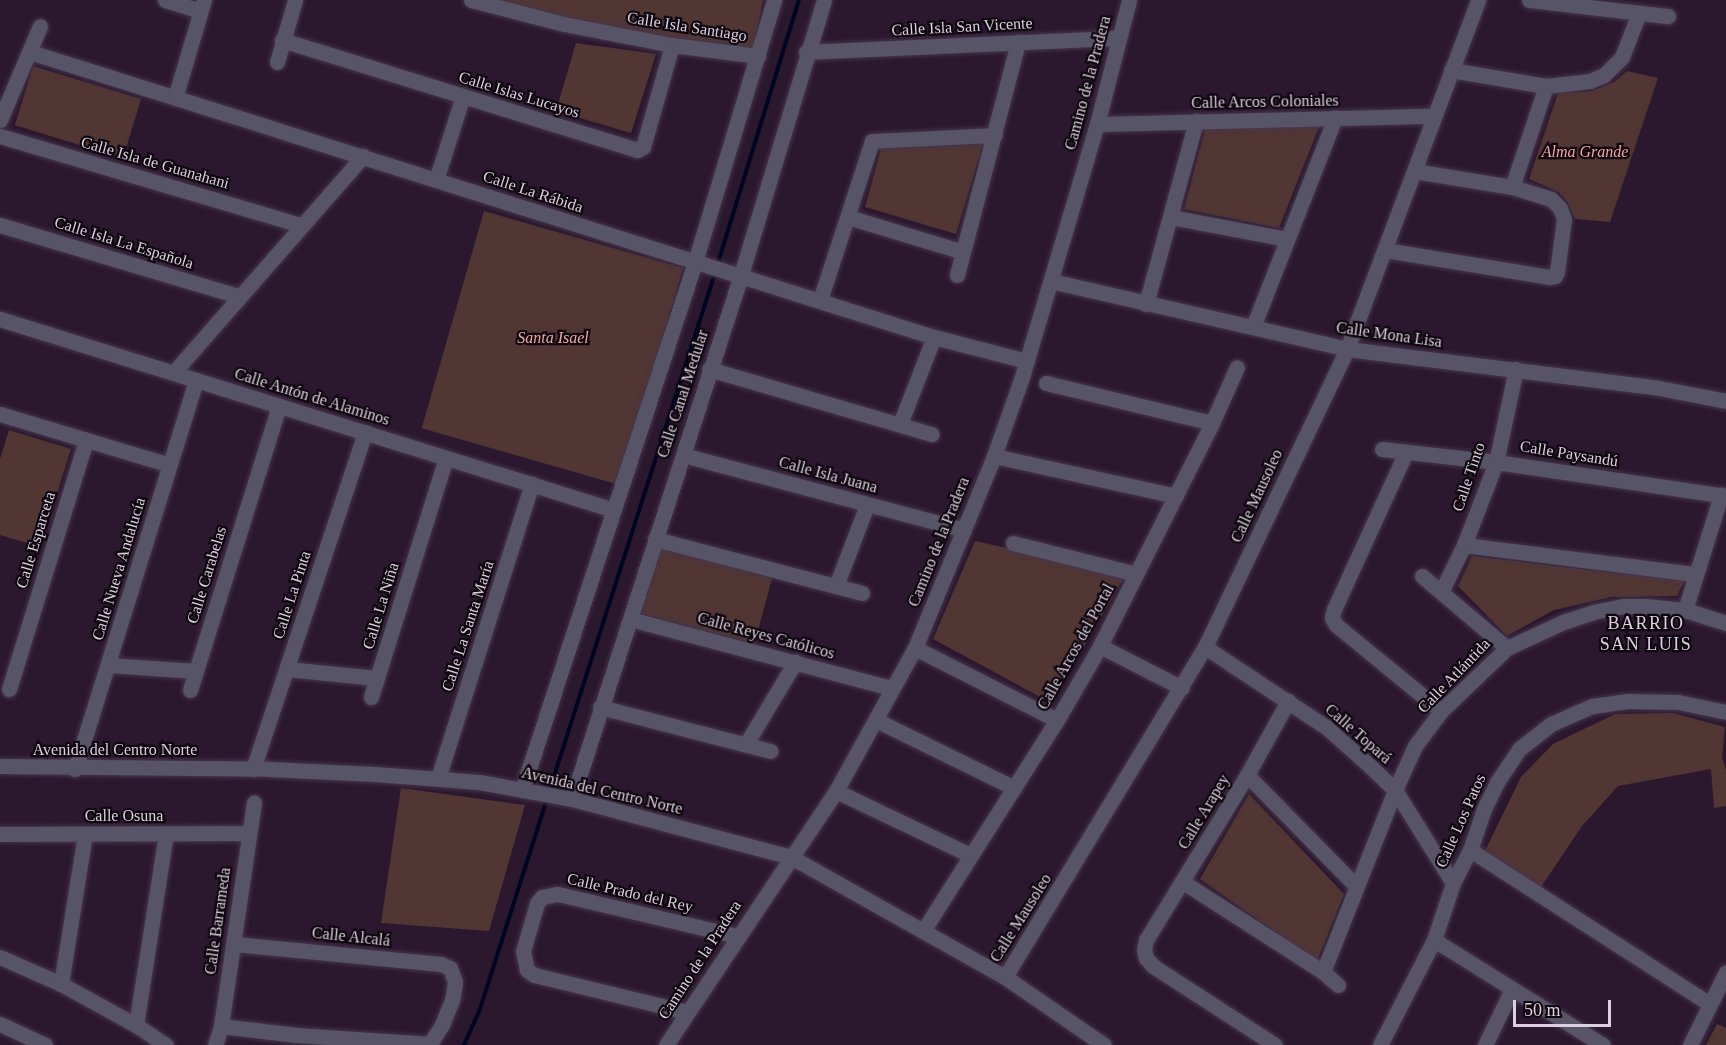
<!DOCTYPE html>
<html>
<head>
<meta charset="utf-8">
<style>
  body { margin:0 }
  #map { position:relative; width:1726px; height:1045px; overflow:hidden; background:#2b182f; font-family:"Times New Roman",serif }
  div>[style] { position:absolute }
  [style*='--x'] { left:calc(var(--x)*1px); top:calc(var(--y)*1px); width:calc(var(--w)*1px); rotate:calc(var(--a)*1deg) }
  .green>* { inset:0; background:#513634; transform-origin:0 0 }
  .stream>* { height:4px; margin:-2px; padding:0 2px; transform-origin:2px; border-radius:2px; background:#000622 }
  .roads { filter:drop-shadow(0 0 2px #47354b) drop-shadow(0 0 2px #47354b) }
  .minor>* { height:15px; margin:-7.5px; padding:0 7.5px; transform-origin:7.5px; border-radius:7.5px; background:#565466 }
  span { translate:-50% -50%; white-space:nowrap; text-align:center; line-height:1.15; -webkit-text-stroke:4.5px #0f0710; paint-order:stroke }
  .street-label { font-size:16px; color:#dccfde }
  .park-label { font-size:16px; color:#f6a6a0; font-style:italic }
  .neighbourhood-label { font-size:18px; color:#dccfde; letter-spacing:1.5px }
  .scale { position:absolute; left:1513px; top:1000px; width:98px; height:27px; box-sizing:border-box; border:3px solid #dccfde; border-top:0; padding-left:8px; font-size:18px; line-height:21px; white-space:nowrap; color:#dccfde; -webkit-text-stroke:4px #0f0710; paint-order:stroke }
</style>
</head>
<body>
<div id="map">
  <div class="green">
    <i style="clip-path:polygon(503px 0,763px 0,753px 49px,639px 33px,502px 4px)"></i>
    <i style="clip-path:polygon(576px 43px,656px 54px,631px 133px,556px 111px)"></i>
    <i style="left:33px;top:66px;width:113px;height:62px;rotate:17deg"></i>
    <i style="clip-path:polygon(1627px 71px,1658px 78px,1610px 222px,1575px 219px,1567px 201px,1559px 192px,1529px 179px,1558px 93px,1592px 91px,1614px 82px)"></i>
    <i style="clip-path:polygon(1206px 126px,1319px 127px,1279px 228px,1184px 209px)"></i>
    <i style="clip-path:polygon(983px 144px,956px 234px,865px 207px,881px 149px)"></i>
    <i style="left:484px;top:211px;width:207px;height:226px;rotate:16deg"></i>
    <i style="clip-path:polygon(9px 430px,71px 449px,40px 547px,0 535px,0 459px)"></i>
    <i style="clip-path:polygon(975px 541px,1126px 574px,1051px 703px,933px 639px)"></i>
    <i style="left:659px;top:548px;width:117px;height:68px;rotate:15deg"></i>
    <i style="clip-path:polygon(1472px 556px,1684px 581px,1677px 596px,1611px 597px,1554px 610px,1507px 636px,1458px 586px)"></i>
    <i style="clip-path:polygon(1673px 713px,1725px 727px,1722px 757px,1726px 770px,1726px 806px,1714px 808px,1711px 769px,1618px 786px,1582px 826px,1541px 887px,1485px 851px,1521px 777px,1553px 744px,1615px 714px)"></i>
    <i style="clip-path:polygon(401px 788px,525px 805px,489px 931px,381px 923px)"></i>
    <i style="clip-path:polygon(1249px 794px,1344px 894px,1317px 961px,1200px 879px)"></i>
    <i style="clip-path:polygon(1717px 1024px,1726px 1028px,1726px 1045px,1706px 1045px)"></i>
  </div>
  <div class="stream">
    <i style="--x:717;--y:266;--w:278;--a:-72.9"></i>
    <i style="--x:549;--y:792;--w:545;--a:-72.26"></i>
    <i style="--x:464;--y:1045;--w:36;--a:-66"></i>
    <i style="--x:479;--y:1012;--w:224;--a:-72.3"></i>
  </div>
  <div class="roads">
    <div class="minor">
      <i style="--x:165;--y:0;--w:37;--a:17"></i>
      <i style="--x:471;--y:0;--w:96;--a:14.5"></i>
      <i style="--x:564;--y:24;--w:110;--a:11"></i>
      <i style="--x:672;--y:45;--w:87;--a:7.3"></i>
      <i style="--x:1529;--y:0;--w:140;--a:6.6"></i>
      <i style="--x:282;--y:40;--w:372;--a:17.2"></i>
      <i style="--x:637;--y:150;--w:7;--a:-27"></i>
      <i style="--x:643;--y:147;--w:106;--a:-74.1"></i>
      <i style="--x:30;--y:52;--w:948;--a:17.5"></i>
      <i style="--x:934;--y:337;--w:96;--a:14.5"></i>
      <i style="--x:806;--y:52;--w:313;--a:-2.6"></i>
      <i style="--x:277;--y:62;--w:65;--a:-73.8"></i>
      <i style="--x:1451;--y:70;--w:96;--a:9.6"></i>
      <i style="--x:1546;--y:86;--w:44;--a:-6.5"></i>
      <i style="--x:1590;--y:81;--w:15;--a:-23"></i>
      <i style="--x:1604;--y:75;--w:25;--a:-45"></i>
      <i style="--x:1622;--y:57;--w:47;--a:-68.9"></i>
      <i style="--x:175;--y:98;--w:102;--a:-73.5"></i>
      <i style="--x:0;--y:120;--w:102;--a:-66.9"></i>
      <i style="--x:1097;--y:124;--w:337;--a:-1.4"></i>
      <i style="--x:0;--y:136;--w:313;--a:16.5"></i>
      <i style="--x:436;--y:180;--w:88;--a:-72.2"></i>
      <i style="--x:1512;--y:187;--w:107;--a:-71.4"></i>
      <i style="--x:848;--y:217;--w:120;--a:16.9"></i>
      <i style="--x:1171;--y:217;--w:118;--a:10.7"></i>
      <i style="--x:0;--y:225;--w:248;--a:16.6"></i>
      <i style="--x:1385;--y:250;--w:166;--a:9.3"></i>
      <i style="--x:1549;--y:277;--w:6;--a:-9"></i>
      <i style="--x:1555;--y:276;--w:4;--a:-63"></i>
      <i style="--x:1557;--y:272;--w:53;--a:-82.5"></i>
      <i style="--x:1564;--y:219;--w:12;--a:-110"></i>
      <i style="--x:1560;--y:208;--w:13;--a:-135"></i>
      <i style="--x:1551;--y:199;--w:41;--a:-162.9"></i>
      <i style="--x:1512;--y:187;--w:99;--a:-170.7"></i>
      <i style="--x:957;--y:275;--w:241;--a:-75.3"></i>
      <i style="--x:1051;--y:281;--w:304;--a:12.9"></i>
      <i style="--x:1347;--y:349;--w:314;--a:7.1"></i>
      <i style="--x:1659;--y:388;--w:68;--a:11"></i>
      <i style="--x:820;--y:300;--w:167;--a:-71.9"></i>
      <i style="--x:872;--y:141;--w:123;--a:-2.8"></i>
      <i style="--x:1146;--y:304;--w:190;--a:-74.7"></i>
      <i style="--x:0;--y:319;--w:643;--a:17.28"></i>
      <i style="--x:1253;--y:327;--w:225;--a:-68.6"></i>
      <i style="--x:709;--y:369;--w:232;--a:16.3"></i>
      <i style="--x:174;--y:372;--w:287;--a:-48.8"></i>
      <i style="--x:1046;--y:383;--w:171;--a:13.5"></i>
      <i style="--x:0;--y:414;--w:177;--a:16.7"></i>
      <i style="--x:900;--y:424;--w:93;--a:-68.7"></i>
      <i style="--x:1382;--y:449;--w:115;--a:6.5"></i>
      <i style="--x:1496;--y:462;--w:232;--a:8.4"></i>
      <i style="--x:1406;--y:452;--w:173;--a:114.6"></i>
      <i style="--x:1334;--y:609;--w:9;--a:103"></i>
      <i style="--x:1332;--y:618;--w:8;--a:60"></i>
      <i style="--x:1336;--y:625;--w:136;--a:39.3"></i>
      <i style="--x:683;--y:455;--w:291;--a:14.9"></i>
      <i style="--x:994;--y:456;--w:186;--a:12.4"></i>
      <i style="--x:655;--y:539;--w:214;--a:14.6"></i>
      <i style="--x:1013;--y:543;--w:127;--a:14.1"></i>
      <i style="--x:1464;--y:545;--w:232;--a:7.2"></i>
      <i style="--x:1422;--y:576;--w:111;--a:40.3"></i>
      <i style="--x:836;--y:586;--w:87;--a:-69.1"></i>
      <i style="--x:1441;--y:592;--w:52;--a:-63.9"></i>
      <i style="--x:1464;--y:545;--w:89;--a:-68.9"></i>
      <i style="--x:1496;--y:462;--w:95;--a:-77.9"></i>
      <i style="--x:1685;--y:610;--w:121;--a:-72.6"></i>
      <i style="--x:630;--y:619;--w:271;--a:14.8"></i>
      <i style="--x:1100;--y:646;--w:92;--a:27.1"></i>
      <i style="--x:1205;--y:647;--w:145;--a:33.5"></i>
      <i style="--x:1326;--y:727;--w:59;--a:41.6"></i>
      <i style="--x:1370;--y:766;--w:35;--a:44"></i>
      <i style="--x:1395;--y:790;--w:110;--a:58.1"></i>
      <i style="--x:915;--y:648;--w:159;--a:26.9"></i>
      <i style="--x:108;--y:665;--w:88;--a:3.9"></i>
      <i style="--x:287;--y:669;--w:90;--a:5.7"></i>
      <i style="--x:9;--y:689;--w:261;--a:-72.8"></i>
      <i style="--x:190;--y:690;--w:298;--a:-72.6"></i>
      <i style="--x:371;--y:697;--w:250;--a:-72.6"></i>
      <i style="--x:600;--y:707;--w:176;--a:14.5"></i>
      <i style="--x:876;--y:720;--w:154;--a:26.2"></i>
      <i style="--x:746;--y:744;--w:96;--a:-59.1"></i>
      <i style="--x:0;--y:766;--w:269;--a:0.6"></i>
      <i style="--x:269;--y:769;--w:106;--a:2.7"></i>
      <i style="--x:375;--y:774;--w:104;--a:4.4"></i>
      <i style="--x:479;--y:782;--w:95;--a:10.4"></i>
      <i style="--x:572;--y:799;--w:227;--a:14.8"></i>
      <i style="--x:791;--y:857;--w:245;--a:29.3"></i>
      <i style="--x:1005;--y:977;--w:120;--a:34.5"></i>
      <i style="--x:75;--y:769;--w:407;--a:-72.7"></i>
      <i style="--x:253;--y:769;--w:355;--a:-71.6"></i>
      <i style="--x:1247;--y:775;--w:156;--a:45.5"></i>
      <i style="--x:438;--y:778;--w:309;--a:-72.3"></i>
      <i style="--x:522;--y:790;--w:556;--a:-71.86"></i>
      <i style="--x:695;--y:262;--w:274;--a:-73.2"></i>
      <i style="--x:836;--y:791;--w:148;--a:25.5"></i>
      <i style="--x:572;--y:799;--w:551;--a:-72.12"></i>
      <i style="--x:741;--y:275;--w:287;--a:-73.2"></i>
      <i style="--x:0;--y:834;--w:249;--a:-0.2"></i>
      <i style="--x:1470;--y:850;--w:285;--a:32.7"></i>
      <i style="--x:1183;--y:882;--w:166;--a:32.7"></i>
      <i style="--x:1323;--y:972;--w:20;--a:41"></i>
      <i style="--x:923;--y:931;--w:250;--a:-57.6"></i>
      <i style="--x:1057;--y:720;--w:86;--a:-59.8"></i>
      <i style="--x:1100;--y:646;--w:250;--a:-63.3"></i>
      <i style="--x:1212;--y:423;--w:61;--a:-65.9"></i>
      <i style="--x:1434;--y:940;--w:199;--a:31.9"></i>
      <i style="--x:234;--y:944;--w:208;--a:5.5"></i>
      <i style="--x:441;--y:964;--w:10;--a:24"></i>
      <i style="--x:450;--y:968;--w:15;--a:70"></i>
      <i style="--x:455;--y:982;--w:18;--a:99"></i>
      <i style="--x:452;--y:1000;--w:27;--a:112"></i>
      <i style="--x:442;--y:1025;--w:24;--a:123"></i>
      <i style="--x:0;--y:957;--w:67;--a:23.9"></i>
      <i style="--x:61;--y:984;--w:85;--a:28.7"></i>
      <i style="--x:136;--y:1025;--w:36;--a:34"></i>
      <i style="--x:1323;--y:972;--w:196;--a:-68.4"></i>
      <i style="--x:1395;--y:790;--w:48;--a:-65.6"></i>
      <i style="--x:1415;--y:746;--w:44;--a:-53.4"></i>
      <i style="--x:1441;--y:711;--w:91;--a:-43.7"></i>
      <i style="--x:1507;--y:648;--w:62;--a:-24.9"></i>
      <i style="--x:1563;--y:622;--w:32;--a:-18"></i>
      <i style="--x:1593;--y:612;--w:33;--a:-11"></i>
      <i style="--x:1625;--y:606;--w:20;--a:0"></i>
      <i style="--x:1645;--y:606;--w:40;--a:5.7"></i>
      <i style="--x:1685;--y:610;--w:43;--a:17.6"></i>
      <i style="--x:1005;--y:977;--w:386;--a:-58.8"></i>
      <i style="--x:1205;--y:647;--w:330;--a:-64.5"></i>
      <i style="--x:1347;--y:349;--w:373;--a:-69.4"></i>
      <i style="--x:61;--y:984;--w:152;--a:-80.9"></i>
      <i style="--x:687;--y:1012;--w:157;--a:-166.4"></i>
      <i style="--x:534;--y:975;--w:9;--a:-144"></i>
      <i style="--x:527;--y:970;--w:19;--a:-102"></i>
      <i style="--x:523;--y:951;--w:50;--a:-73.7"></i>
      <i style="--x:537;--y:903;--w:8;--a:-50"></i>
      <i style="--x:542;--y:897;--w:16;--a:-11"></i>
      <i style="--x:558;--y:894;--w:184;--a:13.2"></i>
      <i style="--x:0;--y:1024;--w:50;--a:25"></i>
      <i style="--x:136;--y:1025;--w:193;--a:-81.1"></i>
      <i style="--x:221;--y:1026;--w:76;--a:6.8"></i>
      <i style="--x:296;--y:1035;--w:135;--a:3.8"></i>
      <i style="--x:215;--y:1045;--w:20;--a:-72"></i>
      <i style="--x:221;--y:1026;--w:226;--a:-81.6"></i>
      <i style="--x:666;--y:1045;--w:306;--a:-56.2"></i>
      <i style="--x:836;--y:791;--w:163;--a:-61.1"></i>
      <i style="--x:915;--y:648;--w:208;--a:-67.6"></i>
      <i style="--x:994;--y:456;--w:84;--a:-70.5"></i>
      <i style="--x:1022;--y:377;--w:264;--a:-73.5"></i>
      <i style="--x:1097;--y:124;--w:128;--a:-75.5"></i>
      <i style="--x:1275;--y:1045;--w:145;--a:-147.1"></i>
      <i style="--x:1153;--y:966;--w:11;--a:-131"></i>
      <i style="--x:1146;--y:958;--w:8;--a:-104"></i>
      <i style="--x:1144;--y:950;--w:10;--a:-79"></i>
      <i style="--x:1146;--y:940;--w:193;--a:-58.5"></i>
      <i style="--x:1247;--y:775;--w:85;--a:-61"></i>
      <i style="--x:1380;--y:1045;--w:118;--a:-62.8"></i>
      <i style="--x:1434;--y:940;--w:60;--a:-71.6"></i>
      <i style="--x:1453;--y:883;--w:37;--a:-63"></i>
      <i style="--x:1470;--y:850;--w:43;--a:-71.1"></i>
      <i style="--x:1484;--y:809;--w:30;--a:-64"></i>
      <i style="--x:1497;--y:782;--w:40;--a:-56"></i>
      <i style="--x:1519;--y:749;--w:41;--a:-38"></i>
      <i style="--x:1551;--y:724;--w:45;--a:-23.7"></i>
      <i style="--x:1592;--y:706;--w:36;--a:-8"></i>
      <i style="--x:1628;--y:701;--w:50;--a:1.1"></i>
      <i style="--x:1678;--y:702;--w:49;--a:11.8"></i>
      <i style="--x:1485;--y:1045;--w:62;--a:-64.3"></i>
      <i style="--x:1690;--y:1045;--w:81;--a:-63.7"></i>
    </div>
  </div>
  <div class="street-label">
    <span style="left:687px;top:27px;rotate:9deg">Calle Isla Santiago</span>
    <span style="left:962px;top:27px;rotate:-3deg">Calle Isla San Vicente</span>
    <span style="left:1088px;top:83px;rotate:-75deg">Camino de la Pradera</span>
    <span style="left:519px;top:95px;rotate:17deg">Calle Islas Lucayos</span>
    <span style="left:1265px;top:102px;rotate:-1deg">Calle Arcos Coloniales</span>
    <span style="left:155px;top:163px;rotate:16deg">Calle Isla de Guanahani</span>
    <span style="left:533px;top:192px;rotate:18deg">Calle La Rábida</span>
    <span style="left:124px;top:243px;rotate:17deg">Calle Isla La Española</span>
    <span style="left:1389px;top:335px;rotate:8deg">Calle Mona Lisa</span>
    <span style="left:683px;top:394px;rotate:-72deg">Calle Canal Medular</span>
    <span style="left:312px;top:397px;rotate:17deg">Calle Antón de Alaminos</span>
    <span style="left:1569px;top:454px;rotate:9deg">Calle Paysandú</span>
    <span style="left:828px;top:475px;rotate:15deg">Calle Isla Juana</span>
    <span style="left:1469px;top:477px;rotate:-71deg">Calle Tinto</span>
    <span style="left:1257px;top:496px;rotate:-65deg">Calle Mausoleo</span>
    <span style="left:36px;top:540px;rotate:-73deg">Calle Esparceta</span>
    <span style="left:939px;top:542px;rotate:-68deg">Camino de la Pradera</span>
    <span style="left:119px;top:569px;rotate:-73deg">Calle Nueva Andalucía</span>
    <span style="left:207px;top:575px;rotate:-73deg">Calle Carabelas</span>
    <span style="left:292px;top:595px;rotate:-72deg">Calle La Pinta</span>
    <span style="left:381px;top:606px;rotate:-73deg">Calle La Niña</span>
    <span style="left:468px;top:626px;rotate:-72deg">Calle La Santa María</span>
    <span style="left:766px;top:636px;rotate:15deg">Calle Reyes Católicos</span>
    <span style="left:1076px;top:647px;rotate:-61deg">Calle Arcos del Portal</span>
    <span style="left:1454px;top:676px;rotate:-46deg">Calle Atlántida</span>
    <span style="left:1358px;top:734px;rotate:41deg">Calle Topará</span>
    <span style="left:115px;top:750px">Avenida del Centro Norte</span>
    <span style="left:602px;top:791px;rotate:13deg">Avenida del Centro Norte</span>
    <span style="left:1204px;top:812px;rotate:-59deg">Calle Arapey</span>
    <span style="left:124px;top:816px">Calle Osuna</span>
    <span style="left:1461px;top:821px;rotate:-66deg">Calle Los Patos</span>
    <span style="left:630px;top:893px;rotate:13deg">Calle Prado del Rey</span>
    <span style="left:1021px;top:918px;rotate:-58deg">Calle Mausoleo</span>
    <span style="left:218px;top:921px;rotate:-82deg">Calle Barrameda</span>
    <span style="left:351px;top:937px;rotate:6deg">Calle Alcalá</span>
    <span style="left:700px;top:960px;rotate:-57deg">Camino de la Pradera</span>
  </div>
  <div class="park-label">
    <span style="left:1585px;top:152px">Alma Grande</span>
    <span style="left:553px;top:338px">Santa Isael</span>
  </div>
  <div class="neighbourhood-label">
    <span style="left:1646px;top:634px">BARRIO<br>SAN LUIS</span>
  </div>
  <div class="scale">50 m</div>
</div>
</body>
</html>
